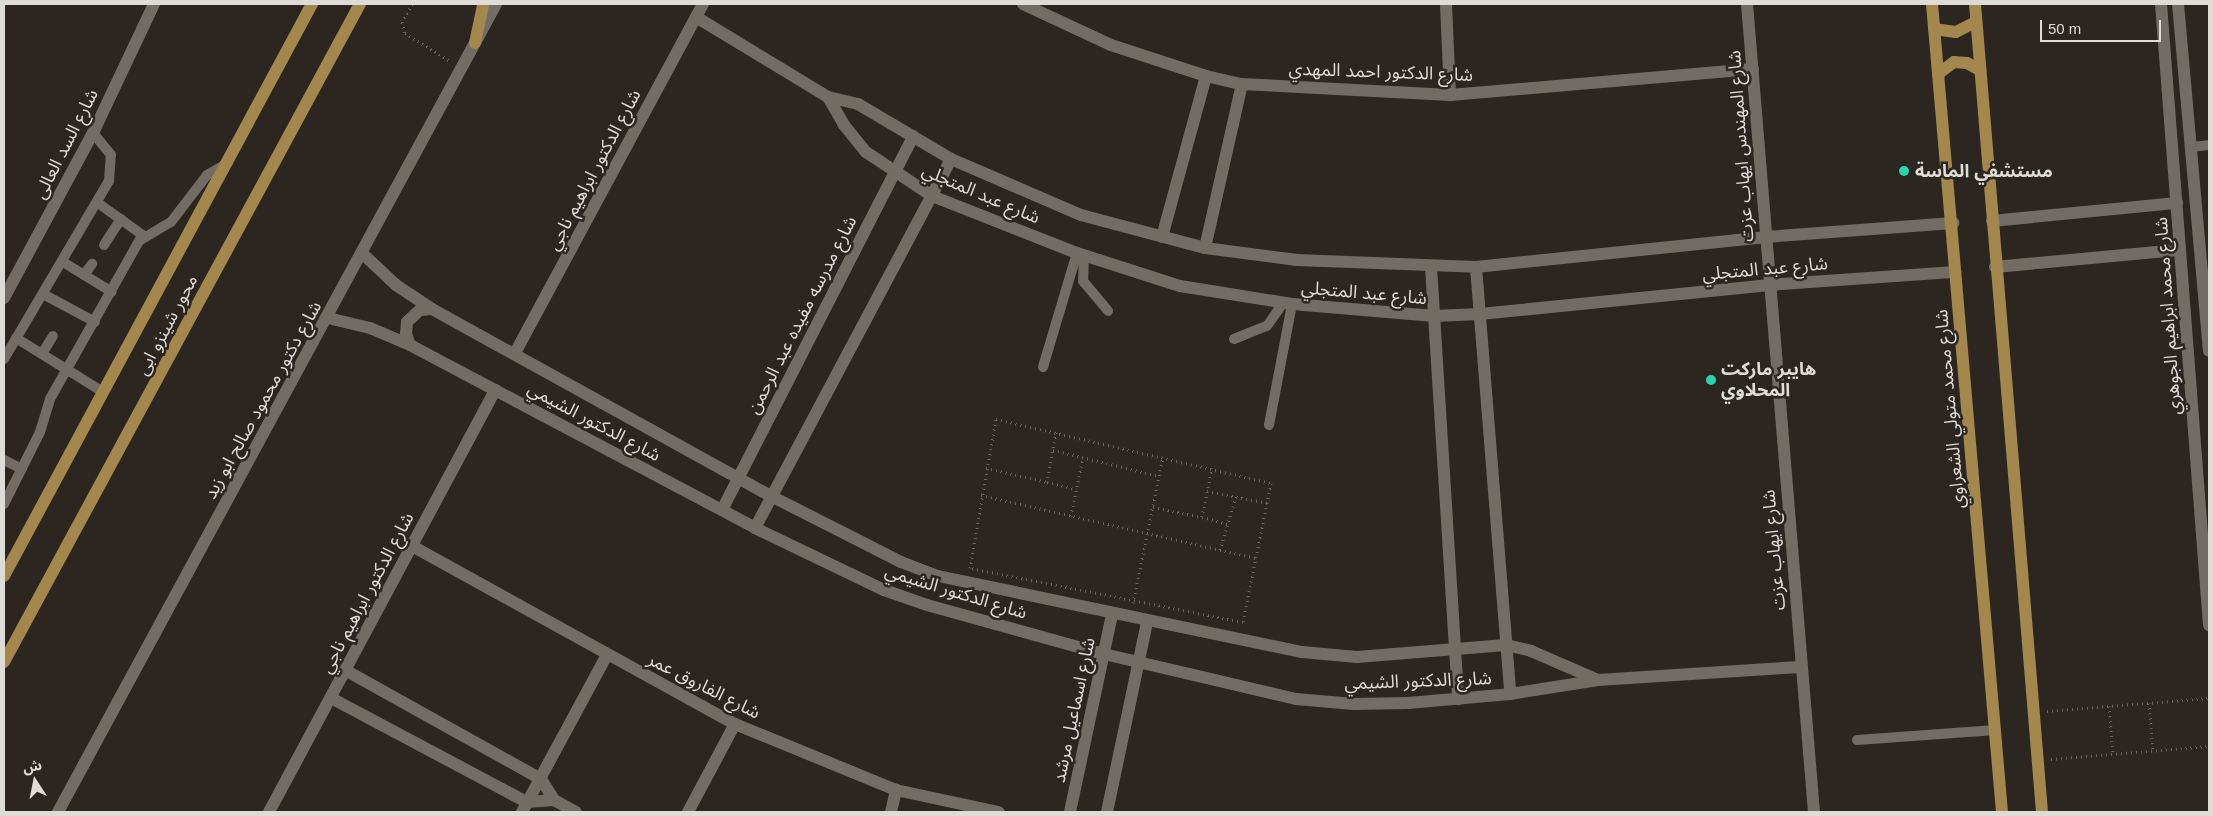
<!DOCTYPE html>
<html>
<head>
<meta charset="utf-8">
<style>
  body { margin:0 }
  #map { position:relative; width:2213px; height:816px; overflow:hidden; background:#2b2720; font-family:Arial,"Noto Sans Arabic",sans-serif }
  div>[style] { position:absolute }
  [style*='--x'] { left:calc(var(--x)*1px); top:calc(var(--y)*1px); width:calc(var(--w)*1px); rotate:calc(var(--a)*1deg) }
  .path>* { height:3px; margin-top:-1.5px; transform-origin:0; background:repeating-linear-gradient(90deg,#67645e 0 1px,transparent 0 5px) }
  .lane>* { height:10px; margin:-5px; padding:0 5px; transform-origin:5px; border-radius:5px; background:#716d64 }
  .street>* { height:12px; margin:-6px; padding:0 6px; transform-origin:6px; border-radius:6px; background:#716d64 }
  .secondary>* { height:12px; margin:-6px; padding:0 6px; transform-origin:6px; border-radius:6px; background:#716d64 }
  .primary>* { height:12px; margin:-6px; padding:0 6px; transform-origin:6px; border-radius:6px; background:#a4874c }
  .dots>* { width:14px; height:14px; translate:-50% -50%; box-sizing:border-box; border:2px solid #2b2720; border-radius:50% }
  span { translate:-50% -50%; white-space:nowrap; text-align:center; line-height:1.15; -webkit-text-stroke:5px #2b2720; paint-order:stroke }
  .street-label { font-size:18px; color:#dedcd7 }
  .poi-label { font-size:18px; color:#dedcd7; font-weight:700 }
  .left { translate:0 -50%; text-align:left }
  .frame { position:absolute; inset:0; border:5px solid #dedcd7; pointer-events:none }
  .north { position:absolute; left:10px; top:756px; width:50px; height:50px; -webkit-text-stroke:4px #2b2720; paint-order:stroke; rotate:349deg; font-size:14px; font-weight:700; line-height:20px; text-align:center; color:#dedcd7 }
  .north::after { content:''; display:block; margin:auto; width:18px; height:22px; background:#dedcd7; clip-path:polygon(50% 0,100% 100%,50% 72%,0 100%) }
  .scale { position:absolute; left:2040px; top:20px; width:121px; height:22px; box-sizing:border-box; border:2px solid #dedcd7; border-top:0; padding-left:6px; font-size:15px; line-height:18px; white-space:nowrap; color:#dedcd7; -webkit-text-stroke:4px #2b2720; paint-order:stroke }
</style>
</head>
<body>
<div id="map">
  <div class="path">
    <i style="--x:412;--y:4;--w:21;--a:119"></i>
    <i style="--x:402;--y:22;--w:11;--a:75"></i>
    <i style="--x:405;--y:33;--w:53;--a:31.9"></i>
    <i style="--x:996;--y:419;--w:282;--a:13.1"></i>
    <i style="--x:1271;--y:483;--w:142;--a:101.4"></i>
    <i style="--x:1243;--y:622;--w:278;--a:-168.8"></i>
    <i style="--x:970;--y:568;--w:151;--a:-80.1"></i>
    <i style="--x:1056;--y:432;--w:51;--a:100.2"></i>
    <i style="--x:1047;--y:482;--w:30;--a:14"></i>
    <i style="--x:1053;--y:450;--w:109;--a:13.8"></i>
    <i style="--x:986;--y:468;--w:63;--a:12.9"></i>
    <i style="--x:1207;--y:491;--w:62;--a:11.1"></i>
    <i style="--x:981;--y:495;--w:283;--a:12.9"></i>
    <i style="--x:1153;--y:507;--w:50;--a:11.5"></i>
    <i style="--x:1202;--y:517;--w:50;--a:-78.5"></i>
    <i style="--x:1071;--y:516;--w:60;--a:-78.5"></i>
    <i style="--x:1202;--y:517;--w:27;--a:15"></i>
    <i style="--x:1220;--y:550;--w:56;--a:-73.5"></i>
    <i style="--x:1133;--y:603;--w:149;--a:-78.4"></i>
    <i style="--x:2149;--y:703;--w:48;--a:85.2"></i>
    <i style="--x:2109;--y:706;--w:48;--a:85.2"></i>
    <i style="--x:2047;--y:711;--w:163;--a:-4.6"></i>
    <i style="--x:2051;--y:759;--w:159;--a:-4.7"></i>
  </div>
  <div class="lane">
    <i style="--x:2191;--y:147;--w:18;--a:-6"></i>
    <i style="--x:98;--y:203;--w:57;--a:35.7"></i>
    <i style="--x:104;--y:245;--w:31;--a:-57"></i>
    <i style="--x:1084;--y:255;--w:26;--a:92"></i>
    <i style="--x:1083;--y:281;--w:39;--a:50"></i>
    <i style="--x:63;--y:262;--w:57;--a:31.5"></i>
    <i style="--x:84;--y:275;--w:14;--a:-54"></i>
    <i style="--x:43;--y:294;--w:59;--a:28.3"></i>
    <i style="--x:16;--y:338;--w:102;--a:31.8"></i>
    <i style="--x:1234;--y:339;--w:35;--a:-22"></i>
    <i style="--x:1267;--y:326;--w:28;--a:-55"></i>
    <i style="--x:42;--y:354;--w:21;--a:-59"></i>
    <i style="--x:4;--y:359;--w:207;--a:-59.5"></i>
    <i style="--x:109;--y:181;--w:26;--a:-86"></i>
    <i style="--x:111;--y:155;--w:28;--a:-129"></i>
    <i style="--x:1043;--y:367;--w:119;--a:-73.4"></i>
    <i style="--x:1269;--y:425;--w:123;--a:-79.2"></i>
    <i style="--x:4;--y:460;--w:20;--a:27"></i>
    <i style="--x:4;--y:504;--w:80;--a:-63.4"></i>
    <i style="--x:40;--y:432;--w:34;--a:-73"></i>
    <i style="--x:50;--y:399;--w:181;--a:-60.6"></i>
    <i style="--x:139;--y:241;--w:37;--a:-31"></i>
    <i style="--x:171;--y:222;--w:59;--a:-52.5"></i>
    <i style="--x:207;--y:175;--w:24;--a:-30"></i>
    <i style="--x:1857;--y:740;--w:139;--a:-4.1"></i>
  </div>
  <div class="street">
    <i style="--x:1023;--y:4;--w:97;--a:25"></i>
    <i style="--x:1111;--y:45;--w:100;--a:18.1"></i>
    <i style="--x:1206;--y:76;--w:37;--a:13"></i>
    <i style="--x:1242;--y:84;--w:208;--a:3"></i>
    <i style="--x:1450;--y:95;--w:304;--a:-4.9"></i>
    <i style="--x:1446;--y:4;--w:91;--a:87.5"></i>
    <i style="--x:1747;--y:4;--w:811;--a:85.26"></i>
    <i style="--x:2161;--y:4;--w:623;--a:85.58"></i>
    <i style="--x:2178;--y:4;--w:348;--a:84.9"></i>
    <i style="--x:696;--y:17;--w:154;--a:31.2"></i>
    <i style="--x:828;--y:97;--w:31;--a:13"></i>
    <i style="--x:858;--y:104;--w:108;--a:30.6"></i>
    <i style="--x:951;--y:159;--w:142;--a:23.3"></i>
    <i style="--x:1081;--y:215;--w:128;--a:14.9"></i>
    <i style="--x:1205;--y:248;--w:93;--a:7.4"></i>
    <i style="--x:1297;--y:260;--w:179;--a:2.2"></i>
    <i style="--x:1476;--y:267;--w:292;--a:-5.9"></i>
    <i style="--x:1766;--y:237;--w:188;--a:-4.3"></i>
    <i style="--x:828;--y:97;--w:32;--a:60"></i>
    <i style="--x:844;--y:125;--w:35;--a:51"></i>
    <i style="--x:866;--y:152;--w:79;--a:33.7"></i>
    <i style="--x:932;--y:196;--w:156;--a:21.5"></i>
    <i style="--x:1077;--y:253;--w:108;--a:17.8"></i>
    <i style="--x:1180;--y:286;--w:113;--a:9.1"></i>
    <i style="--x:1292;--y:304;--w:143;--a:4.8"></i>
    <i style="--x:1434;--y:316;--w:46;--a:-2.5"></i>
    <i style="--x:1480;--y:314;--w:289;--a:-5.7"></i>
    <i style="--x:1768;--y:285;--w:188;--a:-4"></i>
    <i style="--x:1992;--y:221;--w:186;--a:-5.6"></i>
    <i style="--x:1162;--y:237;--w:167;--a:-74.7"></i>
    <i style="--x:1205;--y:248;--w:168;--a:-77.3"></i>
    <i style="--x:363;--y:254;--w:45;--a:43.2"></i>
    <i style="--x:396;--y:285;--w:43;--a:33.7"></i>
    <i style="--x:432;--y:309;--w:387;--a:28.9"></i>
    <i style="--x:771;--y:496;--w:146;--a:26.9"></i>
    <i style="--x:901;--y:562;--w:40;--a:21"></i>
    <i style="--x:938;--y:576;--w:372;--a:11.8"></i>
    <i style="--x:1302;--y:652;--w:55;--a:5.2"></i>
    <i style="--x:1357;--y:657;--w:149;--a:-4.6"></i>
    <i style="--x:1506;--y:645;--w:26;--a:13"></i>
    <i style="--x:1531;--y:651;--w:73;--a:23.4"></i>
    <i style="--x:1431;--y:267;--w:433;--a:86.4"></i>
    <i style="--x:1476;--y:267;--w:428;--a:85.4"></i>
    <i style="--x:1995;--y:267;--w:186;--a:-5.3"></i>
    <i style="--x:328;--y:318;--w:43;--a:13.4"></i>
    <i style="--x:370;--y:328;--w:43;--a:23"></i>
    <i style="--x:410;--y:345;--w:391;--a:27.9"></i>
    <i style="--x:755;--y:528;--w:143;--a:25.7"></i>
    <i style="--x:884;--y:590;--w:46;--a:19.2"></i>
    <i style="--x:927;--y:605;--w:184;--a:15.5"></i>
    <i style="--x:1104;--y:654;--w:197;--a:13.2"></i>
    <i style="--x:1296;--y:699;--w:58;--a:4.9"></i>
    <i style="--x:1354;--y:704;--w:54;--a:-1.1"></i>
    <i style="--x:1408;--y:703;--w:102;--a:-5"></i>
    <i style="--x:1510;--y:694;--w:89;--a:-9"></i>
    <i style="--x:1598;--y:680;--w:203;--a:-3.7"></i>
    <i style="--x:410;--y:345;--w:12;--a:-110"></i>
    <i style="--x:406;--y:334;--w:12;--a:-85"></i>
    <i style="--x:407;--y:322;--w:18;--a:-43"></i>
    <i style="--x:420;--y:310;--w:12;--a:-5"></i>
    <i style="--x:515;--y:353;--w:396;--a:-61.7"></i>
    <i style="--x:722;--y:510;--w:420;--a:-62.9"></i>
    <i style="--x:755;--y:528;--w:418;--a:-62"></i>
    <i style="--x:412;--y:546;--w:369;--a:28.9"></i>
    <i style="--x:735;--y:724;--w:174;--a:22.3"></i>
    <i style="--x:896;--y:790;--w:105;--a:12.1"></i>
    <i style="--x:345;--y:670;--w:224;--a:29.1"></i>
    <i style="--x:541;--y:779;--w:25;--a:58"></i>
    <i style="--x:554;--y:800;--w:25;--a:29"></i>
    <i style="--x:331;--y:698;--w:222;--a:28"></i>
    <i style="--x:527;--y:802;--w:27;--a:-4"></i>
    <i style="--x:269;--y:812;--w:479;--a:-61.8"></i>
    <i style="--x:522;--y:812;--w:179;--a:-61.6"></i>
    <i style="--x:688;--y:812;--w:100;--a:-61.9"></i>
    <i style="--x:891;--y:812;--w:23;--a:-77"></i>
    <i style="--x:1070;--y:812;--w:202;--a:-78"></i>
    <i style="--x:1107;--y:812;--w:194;--a:-78.1"></i>
  </div>
  <div class="secondary">
    <i style="--x:4;--y:298;--w:187;--a:-61.7"></i>
    <i style="--x:93;--y:133;--w:143;--a:-64.7"></i>
    <i style="--x:58;--y:812;--w:919;--a:-61.54"></i>
  </div>
  <div class="primary">
    <i style="--x:1932;--y:4;--w:811;--a:85.05"></i>
    <i style="--x:1975;--y:4;--w:811;--a:85.26"></i>
    <i style="--x:1934;--y:29;--w:22;--a:8"></i>
    <i style="--x:1956;--y:32;--w:22;--a:-27"></i>
    <i style="--x:475;--y:43;--w:40;--a:-78"></i>
    <i style="--x:1938;--y:74;--w:20;--a:-37"></i>
    <i style="--x:1954;--y:62;--w:13;--a:4"></i>
    <i style="--x:1967;--y:63;--w:13;--a:29"></i>
    <i style="--x:4;--y:576;--w:650;--a:-61.7"></i>
    <i style="--x:4;--y:662;--w:748;--a:-61.59"></i>
  </div>
  <div class="dots">
    <i style="left:1904px;top:171px;background:#26d5ae"></i>
    <i style="left:1711px;top:380px;background:#26d5ae"></i>
  </div>
  <div class="street-label">
    <span style="left:1381px;top:72px;rotate:2deg">شارع الدكتور احمد المهدي</span>
    <span style="left:66px;top:144px;rotate:-63deg">شارع السد العالى</span>
    <span style="left:1741px;top:146px;rotate:-94deg">شارع المهندس ايهاب عزت</span>
    <span style="left:594px;top:170px;rotate:-62deg">شارع الدكتور ابراهيم ناجي</span>
    <span style="left:981px;top:194px;rotate:23deg">شارع عبد المتجلي</span>
    <span style="left:1765px;top:269px;rotate:-5deg">شارع عبد المتجلي</span>
    <span style="left:1364px;top:293px;rotate:5deg">شارع عبد المتجلي</span>
    <span style="left:802px;top:315px;rotate:-63deg">شارع مدرسه مفيده عبد الرحمن</span>
    <span style="left:2168px;top:316px;rotate:-94deg">شارع محمد ابراهيم الجوهري</span>
    <span style="left:167px;top:325px;rotate:-62deg">محور شينزو ابى</span>
    <span style="left:263px;top:400px;rotate:-61deg">شارع دكتور محمود صالح ابو زيد</span>
    <span style="left:1950px;top:409px;rotate:-95deg">شارع محمد متولي الشعراوي</span>
    <span style="left:594px;top:422px;rotate:28deg">شارع الدكتور الشيمي</span>
    <span style="left:1774px;top:550px;rotate:-95deg">شارع ايهاب عزت</span>
    <span style="left:956px;top:592px;rotate:17deg">شارع الدكتور الشيمي</span>
    <span style="left:367px;top:593px;rotate:-62deg">شارع الدكتور ابراهيم ناجي</span>
    <span style="left:1418px;top:681px;rotate:-2deg">شارع الدكتور الشيمي</span>
    <span style="left:704px;top:686px;rotate:27deg">شارع الفاروق عمر</span>
    <span style="left:1074px;top:710px;rotate:-78deg">شارع اسماعيل مرشد</span>
  </div>
  <div class="poi-label">
    <span class="left" style="left:1915px;top:171px">مستشفي الماسة</span>
    <span class="left" style="left:1721px;top:380px">هايبر ماركت<br>المحلاوي</span>
  </div>
  <div class="frame"></div>
  <div class="north">ش</div>
  <div class="scale">50 m</div>
</div>
</body>
</html>
